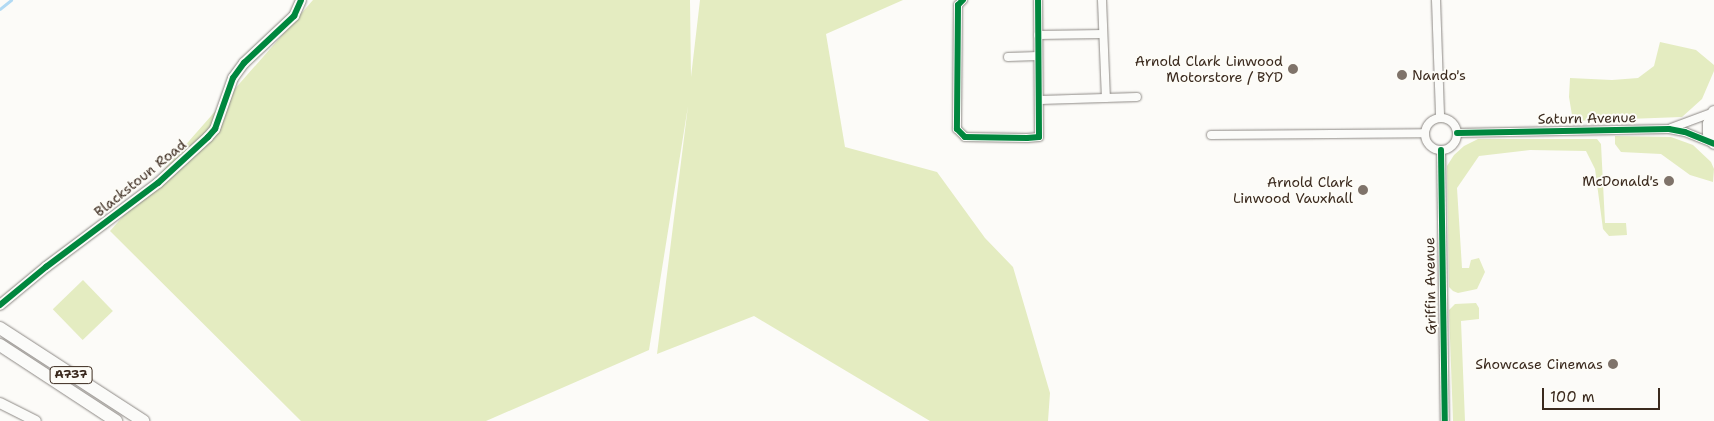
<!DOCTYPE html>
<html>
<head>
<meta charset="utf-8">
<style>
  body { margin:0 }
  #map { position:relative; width:1714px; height:421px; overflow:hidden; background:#fcfbf8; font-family:"Shantell Sans",sans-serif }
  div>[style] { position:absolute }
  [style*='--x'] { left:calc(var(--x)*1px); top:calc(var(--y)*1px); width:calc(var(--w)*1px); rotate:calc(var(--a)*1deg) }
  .green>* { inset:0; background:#e4ecc1; transform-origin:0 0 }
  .stream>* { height:2.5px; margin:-1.25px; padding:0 1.25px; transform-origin:1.25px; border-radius:1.25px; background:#b2daf4 }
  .roads { filter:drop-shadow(0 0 1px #8d8985) drop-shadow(0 0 1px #8d8985) }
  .minor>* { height:8px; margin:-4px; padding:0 4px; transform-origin:4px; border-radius:4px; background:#fbfbf9 }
  .minor>.ring { margin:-4px; padding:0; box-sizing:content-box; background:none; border:8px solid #fbfbf9; border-radius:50% }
  .tertiary>* { height:10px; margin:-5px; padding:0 5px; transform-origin:5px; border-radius:5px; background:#fbfbf9 }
  .primary>* { height:12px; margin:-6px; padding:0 6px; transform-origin:6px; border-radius:6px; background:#fbfbf9 }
  .trunk>* { height:12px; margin:-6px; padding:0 6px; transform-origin:6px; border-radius:6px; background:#fbfbf9 }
  .cycleway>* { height:6px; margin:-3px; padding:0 3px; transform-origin:3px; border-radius:3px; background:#00873e }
  .dots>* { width:14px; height:14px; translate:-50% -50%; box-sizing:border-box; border:2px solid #fdfcf7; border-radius:50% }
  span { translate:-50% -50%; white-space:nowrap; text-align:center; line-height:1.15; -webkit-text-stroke:4px #fdfcf7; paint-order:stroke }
  .shield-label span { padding:1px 4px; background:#fdfcf7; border:1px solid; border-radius:4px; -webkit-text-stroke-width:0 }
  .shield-label { font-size:12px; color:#3b2a1e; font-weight:700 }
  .poi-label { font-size:14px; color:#3b2a1e }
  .right { translate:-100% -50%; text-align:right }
  .left { translate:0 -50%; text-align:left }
  .street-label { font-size:14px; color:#3b2a1e }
  .scale { position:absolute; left:1542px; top:388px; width:118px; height:22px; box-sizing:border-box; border:2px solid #3b2a1e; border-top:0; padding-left:6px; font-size:15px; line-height:18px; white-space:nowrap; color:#3b2a1e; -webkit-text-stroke:4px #fdfcf7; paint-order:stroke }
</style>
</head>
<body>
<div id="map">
  <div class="green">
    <i style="clip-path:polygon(313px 0,690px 0,691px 77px,700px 0,903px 0,826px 34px,845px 147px,937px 172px,985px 238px,1013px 267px,1050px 393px,1048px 421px,930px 421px,754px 316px,657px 354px,688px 106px,649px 350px,486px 421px,301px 421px,110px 231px)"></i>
    <i style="clip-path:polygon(1660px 42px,1696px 50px,1714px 65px,1714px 71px,1702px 99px,1682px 117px,1573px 121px,1569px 97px,1570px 78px,1612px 80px,1638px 78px,1654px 66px)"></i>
    <i style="clip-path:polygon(1615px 136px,1671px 137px,1693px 145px,1711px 162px,1714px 169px,1713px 182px,1690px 175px,1661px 154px,1621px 152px,1615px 144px)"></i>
    <i style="clip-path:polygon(1478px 139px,1597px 139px,1601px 144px,1605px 223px,1626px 223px,1627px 235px,1609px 236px,1603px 229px,1595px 169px,1586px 151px,1530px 150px,1479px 156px,1457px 188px,1462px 268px,1469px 268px,1471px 260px,1479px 258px,1485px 272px,1477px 289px,1458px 293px,1453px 291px,1449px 287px,1447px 166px,1454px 155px,1464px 146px)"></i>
    <i style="left:83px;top:280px;width:43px;height:42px;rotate:46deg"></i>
    <i style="clip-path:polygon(1476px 303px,1479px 308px,1479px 319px,1461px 321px,1465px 421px,1453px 421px,1449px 310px,1455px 304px)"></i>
  </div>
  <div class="stream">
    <i style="--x:0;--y:9;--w:14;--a:-39"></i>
  </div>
  <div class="roads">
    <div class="minor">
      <i style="--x:963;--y:0;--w:7;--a:135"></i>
      <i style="--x:958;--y:5;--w:124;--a:90.5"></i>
      <i style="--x:957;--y:129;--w:11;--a:45"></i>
      <i style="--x:965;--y:137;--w:62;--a:0.9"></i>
      <i style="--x:1027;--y:138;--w:12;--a:-5"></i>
      <i style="--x:1039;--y:137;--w:137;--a:-90.4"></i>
      <i style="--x:1102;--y:0;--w:98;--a:87.7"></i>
      <i style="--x:1436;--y:0;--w:117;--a:88"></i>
      <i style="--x:1038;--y:35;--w:65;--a:-0.9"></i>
      <i style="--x:1008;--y:57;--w:30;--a:-2"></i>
      <i style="--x:1040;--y:100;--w:97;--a:-1.8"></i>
      <i class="ring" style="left:1425px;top:118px;width:24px;height:24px"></i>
      <i style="--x:1671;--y:128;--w:46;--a:-20.4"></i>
      <i style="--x:1457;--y:133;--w:212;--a:-1.1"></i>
      <i style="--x:1669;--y:129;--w:16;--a:11"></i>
      <i style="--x:1685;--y:132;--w:31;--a:22"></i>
      <i style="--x:1211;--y:135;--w:213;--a:-0.5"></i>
      <i style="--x:1441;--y:150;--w:271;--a:89.2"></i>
    </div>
    <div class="tertiary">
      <i style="--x:0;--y:305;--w:60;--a:-39.6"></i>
      <i style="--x:46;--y:267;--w:140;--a:-36.9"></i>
      <i style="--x:158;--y:183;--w:68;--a:-42.6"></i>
      <i style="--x:208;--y:137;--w:11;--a:-49"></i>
      <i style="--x:215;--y:129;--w:54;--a:-70.6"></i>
      <i style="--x:233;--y:78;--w:19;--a:-54"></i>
      <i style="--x:244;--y:63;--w:69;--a:-43.2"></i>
      <i style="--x:294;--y:16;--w:17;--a:-66"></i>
      <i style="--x:0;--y:403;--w:40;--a:26.6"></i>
    </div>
    <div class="primary">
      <i style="--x:1714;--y:112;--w:13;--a:113"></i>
      <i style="--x:1709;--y:124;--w:9;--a:90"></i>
      <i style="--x:1709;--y:133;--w:11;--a:63"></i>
    </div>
    <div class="trunk">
      <i style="--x:0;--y:328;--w:171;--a:33"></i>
      <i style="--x:0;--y:345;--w:139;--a:33.2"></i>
    </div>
  </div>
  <div class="cycleway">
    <i style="--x:963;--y:0;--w:7;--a:135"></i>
    <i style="--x:958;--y:5;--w:124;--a:90.5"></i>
    <i style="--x:957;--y:129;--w:11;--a:45"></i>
    <i style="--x:965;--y:137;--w:62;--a:0.9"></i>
    <i style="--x:1027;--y:138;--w:12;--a:-5"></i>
    <i style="--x:1039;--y:137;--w:137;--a:-90.4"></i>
    <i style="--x:1457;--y:133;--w:212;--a:-1.1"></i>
    <i style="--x:1669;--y:129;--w:16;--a:11"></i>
    <i style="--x:1685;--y:132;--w:31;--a:22"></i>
    <i style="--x:1441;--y:150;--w:271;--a:89.2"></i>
    <i style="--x:0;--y:305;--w:60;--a:-39.6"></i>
    <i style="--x:46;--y:267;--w:140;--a:-36.9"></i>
    <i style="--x:158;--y:183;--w:68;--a:-42.6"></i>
    <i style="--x:208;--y:137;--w:11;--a:-49"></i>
    <i style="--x:215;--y:129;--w:54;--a:-70.6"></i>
    <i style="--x:233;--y:78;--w:19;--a:-54"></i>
    <i style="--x:244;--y:63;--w:69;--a:-43.2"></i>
    <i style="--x:294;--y:16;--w:17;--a:-66"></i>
  </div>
  <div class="dots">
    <i style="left:1293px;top:69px;background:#7f736a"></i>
    <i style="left:1402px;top:75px;background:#7f736a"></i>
    <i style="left:1669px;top:181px;background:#7f736a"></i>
    <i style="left:1363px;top:190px;background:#7f736a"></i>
    <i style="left:1613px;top:364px;background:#7f736a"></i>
  </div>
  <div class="shield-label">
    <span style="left:71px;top:375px">A737</span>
  </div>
  <div class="poi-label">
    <span class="right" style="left:1283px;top:69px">Arnold Clark Linwood<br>Motorstore / BYD</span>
    <span class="left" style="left:1412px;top:75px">Nando's</span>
    <span class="right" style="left:1659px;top:181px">McDonald's</span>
    <span class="right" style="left:1353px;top:190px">Arnold Clark<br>Linwood Vauxhall</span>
    <span class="right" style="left:1603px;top:364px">Showcase Cinemas</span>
  </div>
  <div class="street-label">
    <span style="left:1587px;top:118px;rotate:-1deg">Saturn Avenue</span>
    <span style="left:140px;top:178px;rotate:-39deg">Blackstoun Road</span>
    <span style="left:1430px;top:286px;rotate:-91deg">Griffin Avenue</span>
  </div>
  <div class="scale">100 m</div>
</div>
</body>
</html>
